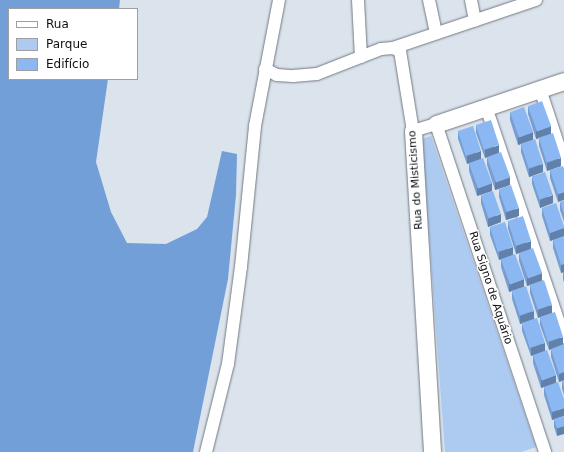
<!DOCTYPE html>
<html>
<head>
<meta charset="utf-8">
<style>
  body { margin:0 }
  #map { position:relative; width:564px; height:452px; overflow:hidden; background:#dbe3ec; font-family:"DejaVu Sans",sans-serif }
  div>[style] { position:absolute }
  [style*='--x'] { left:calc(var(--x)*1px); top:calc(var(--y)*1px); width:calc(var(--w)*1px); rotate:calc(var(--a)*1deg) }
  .green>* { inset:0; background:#adcaf0 }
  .forest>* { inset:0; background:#739fd8 }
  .roads { filter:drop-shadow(0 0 1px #727881) drop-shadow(0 0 1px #727881) }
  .street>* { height:12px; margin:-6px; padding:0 6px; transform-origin:6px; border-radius:6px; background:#fff }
  .secondary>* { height:17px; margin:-8.5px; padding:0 8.5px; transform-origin:8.5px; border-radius:8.5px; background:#fff }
  .wall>* { inset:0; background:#789ed1 }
  .shaded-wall>* { inset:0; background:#6181aa }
  .building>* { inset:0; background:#8bb8f3; transform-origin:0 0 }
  span { translate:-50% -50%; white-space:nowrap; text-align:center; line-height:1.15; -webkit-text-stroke:3px #fff; paint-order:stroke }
  .street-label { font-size:11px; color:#0e1013 }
  .legend { position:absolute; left:8px; top:8px; width:130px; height:72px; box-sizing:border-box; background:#fff; border:1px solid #9f9fa1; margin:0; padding:5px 7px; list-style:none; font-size:12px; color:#0e1013 }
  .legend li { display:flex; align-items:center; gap:8px; height:20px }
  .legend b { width:20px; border:1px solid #9f9fa1 }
</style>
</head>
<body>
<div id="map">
  <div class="green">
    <i style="clip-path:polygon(431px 136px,536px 447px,521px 452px,445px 452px,422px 139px)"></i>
  </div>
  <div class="forest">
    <i style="clip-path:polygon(0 0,120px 0,119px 9px,9px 9px,9px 79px,108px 79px,96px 162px,111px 212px,127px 243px,166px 244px,197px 229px,207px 217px,222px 151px,237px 154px,236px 195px,228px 279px,193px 452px,0 452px)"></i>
  </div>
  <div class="roads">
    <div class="street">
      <i style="--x:358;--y:0;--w:57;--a:87"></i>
      <i style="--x:429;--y:0;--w:34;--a:78"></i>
      <i style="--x:471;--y:0;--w:21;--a:79"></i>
      <i style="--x:393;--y:48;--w:151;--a:-18.6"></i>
      <i style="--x:265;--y:69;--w:13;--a:27"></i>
      <i style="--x:277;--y:75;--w:16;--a:4"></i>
      <i style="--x:293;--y:76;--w:24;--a:-5"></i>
      <i style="--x:317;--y:74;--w:69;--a:-21.3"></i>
      <i style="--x:381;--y:49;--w:12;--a:-5"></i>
      <i style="--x:393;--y:48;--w:8;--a:23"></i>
      <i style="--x:400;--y:51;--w:81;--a:80.8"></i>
      <i style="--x:413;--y:131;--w:24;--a:-17"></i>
      <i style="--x:436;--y:124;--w:346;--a:71.6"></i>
      <i style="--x:540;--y:89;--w:77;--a:71.8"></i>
      <i style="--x:486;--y:107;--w:243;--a:71.3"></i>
      <i style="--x:206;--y:452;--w:91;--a:-76"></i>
      <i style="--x:228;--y:364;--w:98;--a:-82.4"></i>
      <i style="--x:241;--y:267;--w:142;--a:-84.3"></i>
      <i style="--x:255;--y:126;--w:128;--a:-79.2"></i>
    </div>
    <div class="secondary">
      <i style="--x:436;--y:124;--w:135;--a:-18.6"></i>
      <i style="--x:413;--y:131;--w:322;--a:86.6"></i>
    </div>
  </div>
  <div class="wall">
    <i style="clip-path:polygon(528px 106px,551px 134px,561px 166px,547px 171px,539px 146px,539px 138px,536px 139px,528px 114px)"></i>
    <i style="clip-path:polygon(510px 112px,533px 140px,543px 172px,529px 177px,521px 152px,521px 144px,518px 145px,510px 120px)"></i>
    <i style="clip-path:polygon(476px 125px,499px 153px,510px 185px,495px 190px,487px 165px,487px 157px,485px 158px,476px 133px)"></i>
    <i style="clip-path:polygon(458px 131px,481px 159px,492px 191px,477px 196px,469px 171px,469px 163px,467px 164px,458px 139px)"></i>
    <i style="clip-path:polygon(564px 169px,558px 202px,550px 178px,550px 170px)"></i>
    <i style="clip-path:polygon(532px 176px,553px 203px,540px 208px,532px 184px)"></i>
    <i style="clip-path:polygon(499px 189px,519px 216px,506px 220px,499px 197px)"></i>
    <i style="clip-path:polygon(481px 195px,501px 222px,488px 227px,481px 203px)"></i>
    <i style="clip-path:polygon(564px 201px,564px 222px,560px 210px,560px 202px)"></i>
    <i style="clip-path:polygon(542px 208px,564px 226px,564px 282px,563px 280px,563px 272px,561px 273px,553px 248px,553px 240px,550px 241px,542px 216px)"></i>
    <i style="clip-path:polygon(508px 221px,531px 249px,563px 345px,564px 344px,564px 395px,562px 389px,562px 381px,559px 382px,551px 357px,551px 349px,549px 350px,540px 325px,540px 317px,538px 318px,530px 293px,530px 285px,527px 286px,519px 261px,519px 253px,516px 254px,508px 229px)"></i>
    <i style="clip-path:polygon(490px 227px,513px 255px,556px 383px,558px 382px,557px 436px,554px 427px,554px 419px,552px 420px,544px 395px,544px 387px,541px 388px,533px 363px,533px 355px,531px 356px,522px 331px,522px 323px,520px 324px,512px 299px,512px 291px,509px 292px,501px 267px,501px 259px,499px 260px,490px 235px)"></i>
  </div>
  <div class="shaded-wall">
    <i style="clip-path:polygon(551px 126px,551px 134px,536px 139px,536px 131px)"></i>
    <i style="clip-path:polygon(533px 132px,533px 140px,518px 145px,518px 137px)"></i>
    <i style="clip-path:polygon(499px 145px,499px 153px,485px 158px,485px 150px)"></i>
    <i style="clip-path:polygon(481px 151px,481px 159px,467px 164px,467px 156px)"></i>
    <i style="clip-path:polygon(561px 158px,561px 166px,547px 171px,547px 163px)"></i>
    <i style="clip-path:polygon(543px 164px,543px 172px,529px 177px,529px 169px)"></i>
    <i style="clip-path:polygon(510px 177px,510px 185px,495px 190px,495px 182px)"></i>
    <i style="clip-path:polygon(492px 183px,492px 191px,477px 196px,477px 188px)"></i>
    <i style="clip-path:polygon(564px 192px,564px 200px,558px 202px,558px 194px)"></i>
    <i style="clip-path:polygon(553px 195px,553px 203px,540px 208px,540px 200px)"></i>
    <i style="clip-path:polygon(519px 208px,519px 216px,506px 220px,506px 212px)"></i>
    <i style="clip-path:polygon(501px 214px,501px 222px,488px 227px,488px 219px)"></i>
    <i style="clip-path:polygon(564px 228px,564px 236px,550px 241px,550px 233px)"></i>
    <i style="clip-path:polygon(531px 241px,531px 249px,516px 254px,516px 246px)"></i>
    <i style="clip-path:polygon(513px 247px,513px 255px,499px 260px,499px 252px)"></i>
    <i style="clip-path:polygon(564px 264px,564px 272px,561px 273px,561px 265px)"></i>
    <i style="clip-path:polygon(542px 273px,542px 281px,527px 286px,527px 278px)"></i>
    <i style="clip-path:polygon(524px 279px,524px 287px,509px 292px,509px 284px)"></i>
    <i style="clip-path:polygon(552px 305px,552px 313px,538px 318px,538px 310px)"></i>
    <i style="clip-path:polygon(534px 311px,534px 319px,520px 324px,520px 316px)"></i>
    <i style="clip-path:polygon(563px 337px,563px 345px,549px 350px,549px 342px)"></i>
    <i style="clip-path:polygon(545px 343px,545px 351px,531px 356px,531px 348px)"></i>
    <i style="clip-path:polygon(564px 372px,564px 380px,559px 382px,559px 374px)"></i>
    <i style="clip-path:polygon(556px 375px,556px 383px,541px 388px,541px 380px)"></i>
    <i style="clip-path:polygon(564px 408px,564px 416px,552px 420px,552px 412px)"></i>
    <i style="clip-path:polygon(564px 426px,564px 434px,557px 436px,557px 428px)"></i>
  </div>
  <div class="building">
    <i style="left:542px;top:101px;width:27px;height:15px;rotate:70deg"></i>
    <i style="left:524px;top:107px;width:27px;height:15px;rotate:70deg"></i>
    <i style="left:491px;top:120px;width:26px;height:16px;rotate:72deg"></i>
    <i style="left:473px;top:126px;width:26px;height:16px;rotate:72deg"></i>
    <i style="left:553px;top:133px;width:26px;height:15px;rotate:72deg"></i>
    <i style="left:535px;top:139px;width:26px;height:15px;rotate:72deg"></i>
    <i style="left:501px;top:152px;width:27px;height:15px;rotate:70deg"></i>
    <i style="left:483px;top:158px;width:27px;height:15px;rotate:70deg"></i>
    <i style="clip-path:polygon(563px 166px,564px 169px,564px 192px,558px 194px,550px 170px)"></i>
    <i style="left:545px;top:172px;width:24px;height:14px;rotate:71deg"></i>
    <i style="left:511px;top:185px;width:24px;height:13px;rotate:71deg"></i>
    <i style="left:493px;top:191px;width:24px;height:13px;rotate:71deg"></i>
    <i style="clip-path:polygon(564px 201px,564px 214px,560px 202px)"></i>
    <i style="clip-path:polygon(556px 203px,564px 226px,564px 228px,550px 233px,542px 208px)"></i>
    <i style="left:523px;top:216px;width:26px;height:16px;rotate:72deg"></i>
    <i style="left:505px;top:222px;width:26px;height:16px;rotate:72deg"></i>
    <i style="clip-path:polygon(564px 236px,564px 264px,561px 265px,553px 240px)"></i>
    <i style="left:533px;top:248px;width:27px;height:15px;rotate:70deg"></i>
    <i style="left:515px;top:254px;width:27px;height:15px;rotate:70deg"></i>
    <i style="left:544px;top:280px;width:26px;height:15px;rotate:72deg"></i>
    <i style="left:526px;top:286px;width:26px;height:15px;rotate:72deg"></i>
    <i style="left:555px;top:312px;width:26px;height:16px;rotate:72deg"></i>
    <i style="left:537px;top:318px;width:26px;height:16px;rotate:72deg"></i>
    <i style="clip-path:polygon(564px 344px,564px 372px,559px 374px,551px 349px)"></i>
    <i style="left:547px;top:350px;width:27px;height:15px;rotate:70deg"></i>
    <i style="clip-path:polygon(564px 380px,564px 387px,562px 381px)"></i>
    <i style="clip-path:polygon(558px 382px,564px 399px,564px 408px,552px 412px,544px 387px)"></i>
    <i style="clip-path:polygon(564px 416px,564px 426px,557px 428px,554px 419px)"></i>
  </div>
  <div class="street-label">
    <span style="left:416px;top:180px;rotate:-94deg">Rua do Misticismo</span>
    <span style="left:490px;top:288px;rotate:72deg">Rua Signo de Aquário</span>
  </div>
  <ul class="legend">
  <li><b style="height:5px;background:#fff"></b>Rua</li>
  <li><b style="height:11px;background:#adcaf0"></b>Parque</li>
  <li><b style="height:11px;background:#8bb8f3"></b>Edifício</li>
  </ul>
</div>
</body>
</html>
